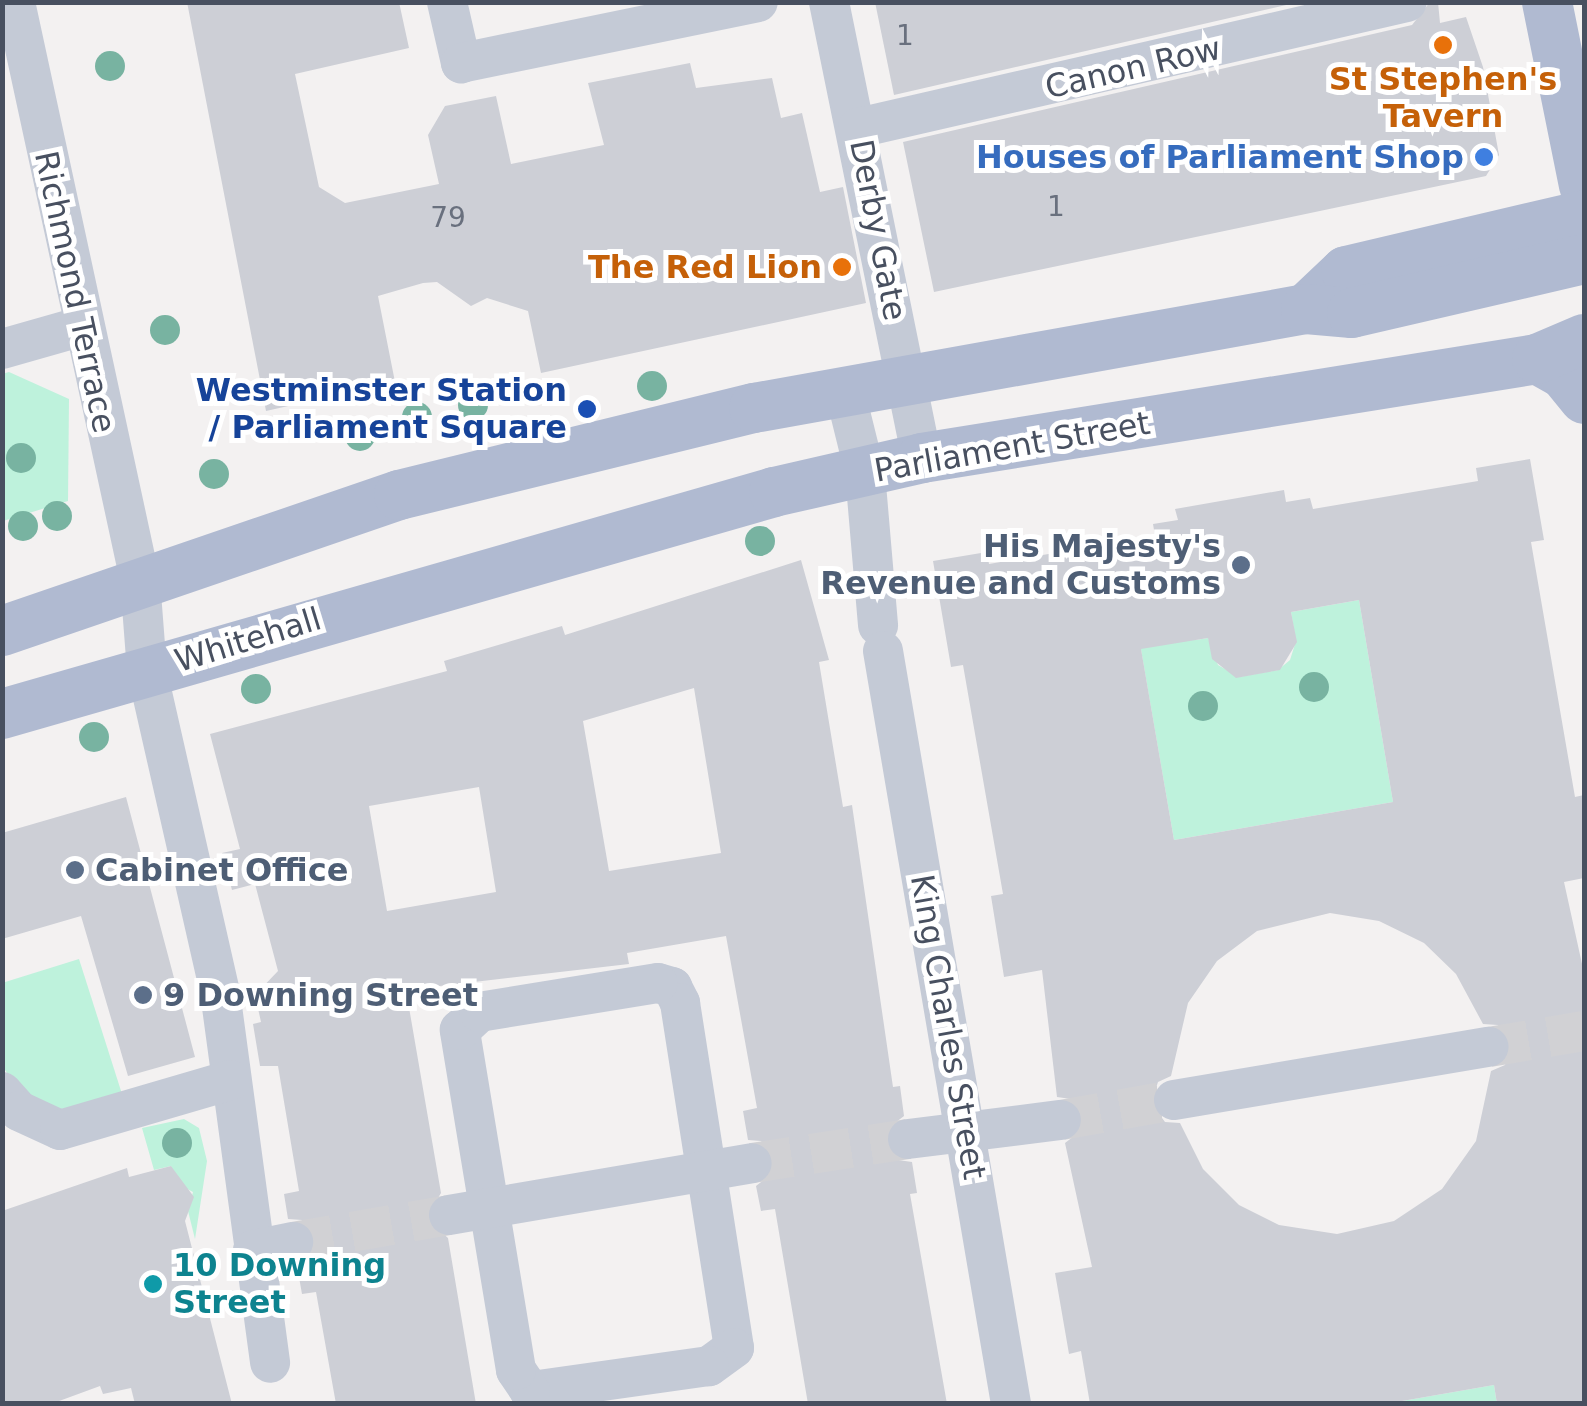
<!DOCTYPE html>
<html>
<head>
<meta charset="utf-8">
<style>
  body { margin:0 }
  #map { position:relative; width:1587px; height:1406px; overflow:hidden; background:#f3f1f1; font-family:"DejaVu Sans",sans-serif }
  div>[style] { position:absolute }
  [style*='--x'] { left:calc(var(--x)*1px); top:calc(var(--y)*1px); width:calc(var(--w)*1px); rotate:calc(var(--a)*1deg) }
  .green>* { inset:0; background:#bef2dc }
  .building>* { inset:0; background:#cdcfd6 }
  .minor-tunnel>* { height:40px; margin-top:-20px; transform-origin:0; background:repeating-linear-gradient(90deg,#d1d1d4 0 40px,transparent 0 60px) }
  .minor>* { height:40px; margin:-20px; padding:0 20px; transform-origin:20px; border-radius:20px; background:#c4cad6 }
  .major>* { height:50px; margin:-25px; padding:0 25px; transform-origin:25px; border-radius:25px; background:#b0bad1 }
  .trees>* { width:30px; height:30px; margin:-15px; border-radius:50%; background:#78b3a1 }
  .dots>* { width:28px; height:28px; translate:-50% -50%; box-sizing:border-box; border:5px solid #fff; border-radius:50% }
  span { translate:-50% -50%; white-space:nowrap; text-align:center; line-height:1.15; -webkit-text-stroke:10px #fff; paint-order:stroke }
  .number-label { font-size:28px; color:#69707e }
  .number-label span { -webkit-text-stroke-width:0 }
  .street-label { font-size:32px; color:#485060 }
  .food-label { font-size:32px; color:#c56008; font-weight:700 }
  .right { translate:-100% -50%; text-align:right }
  .shop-label { font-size:32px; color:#366cbe; font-weight:700 }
  .transit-label { font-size:32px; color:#164399; font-weight:700 }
  .service-label { font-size:32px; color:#4e5e75; font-weight:700 }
  .left { translate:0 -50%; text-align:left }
  .culture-label { font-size:32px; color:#0d838f; font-weight:700 }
  .frame { position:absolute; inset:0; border:5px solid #485060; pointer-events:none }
</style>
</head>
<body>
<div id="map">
  <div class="green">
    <i style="clip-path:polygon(9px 372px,69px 399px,68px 501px,3px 521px,2px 374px)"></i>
    <i style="clip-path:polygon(1359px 600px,1393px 802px,1174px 840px,1139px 638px,1194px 628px,1196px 640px,1208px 638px,1218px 665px,1239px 677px,1278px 670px,1290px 660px,1296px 641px,1291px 612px)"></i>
    <i style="clip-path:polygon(79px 959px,122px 1094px,65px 1110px,27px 1102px,3px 1067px,2px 983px)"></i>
    <i style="clip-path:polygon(184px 1119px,199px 1128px,207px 1161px,195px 1239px,188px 1211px,193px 1192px,176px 1183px,171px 1166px,154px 1170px,142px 1128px)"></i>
    <i style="clip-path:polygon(1494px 1385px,1497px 1404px,1385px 1404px)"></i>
  </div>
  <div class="building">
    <i style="clip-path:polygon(187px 2px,399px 2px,409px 48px,295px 74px,319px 187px,345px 203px,439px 184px,428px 135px,445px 106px,496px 96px,511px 164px,604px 145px,588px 83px,690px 63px,696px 88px,772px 78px,781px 118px,802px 113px,820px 192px,843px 187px,866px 303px,541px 373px,528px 311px,487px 298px,471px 306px,437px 282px,423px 283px,378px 296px,395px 382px,266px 411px)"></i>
    <i style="clip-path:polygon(875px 2px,1299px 2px,894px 95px)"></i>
    <i style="clip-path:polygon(1430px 2px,1438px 2px,1440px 23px,1466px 17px,1483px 67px,1499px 155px,1486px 176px,934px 292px,903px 142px,1412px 25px)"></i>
    <i style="clip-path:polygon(evenodd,1530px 459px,1544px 540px,1531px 542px,1575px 797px,1584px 795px,1584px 878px,1564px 882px,1584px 973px,1584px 1404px,1497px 1404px,1494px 1385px,1385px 1404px,1090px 1404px,1081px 1351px,1069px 1354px,1055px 1273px,1092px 1267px,1065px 1143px,1082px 1130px,1084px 1116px,1071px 1099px,1057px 1097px,1042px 970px,1004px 977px,991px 896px,1003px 894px,963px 665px,951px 667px,933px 561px,987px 552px,989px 564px,1155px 536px,1153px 524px,1178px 520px,1175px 509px,1284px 490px,1286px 502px,1310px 498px,1313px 509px,1478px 481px,1476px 468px,1530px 459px,1359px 600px,1393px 802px,1174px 840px,1141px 649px,1208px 638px,1212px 659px,1236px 678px,1280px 670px,1297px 642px,1291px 612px,1359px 600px,1530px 459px,1330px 913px,1379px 921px,1424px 943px,1456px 974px,1483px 1024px,1498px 1025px,1512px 1044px,1505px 1065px,1491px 1071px,1476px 1141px,1442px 1189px,1394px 1221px,1337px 1234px,1279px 1225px,1239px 1205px,1203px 1169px,1180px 1123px,1165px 1122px,1151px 1103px,1158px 1082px,1171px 1076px,1188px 1003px,1217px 961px,1257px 931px,1330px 913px)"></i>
    <i style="clip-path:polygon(evenodd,801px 560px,829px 660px,819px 662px,843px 807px,852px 805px,893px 1087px,900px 1086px,904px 1116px,887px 1129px,885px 1143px,898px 1160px,912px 1162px,917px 1193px,910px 1194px,947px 1404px,808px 1404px,775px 1209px,761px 1211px,756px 1186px,774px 1172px,775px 1158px,761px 1141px,748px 1140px,743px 1111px,757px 1108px,726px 936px,627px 953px,629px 964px,406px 990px,441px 1193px,426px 1218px,448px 1238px,476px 1404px,336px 1404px,316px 1292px,302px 1294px,297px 1266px,315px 1250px,316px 1236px,302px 1220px,288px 1219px,284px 1194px,299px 1191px,278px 1066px,260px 1066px,253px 1024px,261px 1022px,255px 995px,278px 971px,255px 884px,232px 890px,222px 853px,240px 849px,210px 734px,447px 671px,444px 661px,562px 626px,565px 635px,801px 560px,694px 688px,721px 853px,609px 871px,583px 721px,694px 688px,801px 560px,479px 787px,496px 892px,387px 911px,369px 806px,479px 787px)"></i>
    <i style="clip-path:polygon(126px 797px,195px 1057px,128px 1076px,81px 916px,2px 939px,2px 833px)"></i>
    <i style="clip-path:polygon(171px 1166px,194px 1197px,185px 1221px,232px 1404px,135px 1404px,131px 1388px,103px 1394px,100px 1386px,51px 1404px,2px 1404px,2px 1211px,127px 1168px,129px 1177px)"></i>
  </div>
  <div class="minor-tunnel">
    <i style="--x:1489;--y:1047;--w:96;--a:-9.6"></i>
    <i style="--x:1061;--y:1120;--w:115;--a:-10"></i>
    <i style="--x:752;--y:1163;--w:158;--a:-8.7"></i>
    <i style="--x:293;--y:1242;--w:158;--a:-9.8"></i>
  </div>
  <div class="minor">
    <i style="--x:15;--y:2;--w:591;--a:77.8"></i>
    <i style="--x:140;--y:580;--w:91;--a:85.6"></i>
    <i style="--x:147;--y:671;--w:329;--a:77.2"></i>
    <i style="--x:220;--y:992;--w:374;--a:82.3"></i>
    <i style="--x:447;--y:2;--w:63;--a:77.1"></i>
    <i style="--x:461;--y:63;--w:303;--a:-11.6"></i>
    <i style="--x:829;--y:2;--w:465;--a:78.5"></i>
    <i style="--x:858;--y:128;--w:563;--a:-12.93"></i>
    <i style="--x:2;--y:349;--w:84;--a:-15.9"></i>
    <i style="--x:844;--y:388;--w:88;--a:76.1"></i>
    <i style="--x:865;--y:473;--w:153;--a:85.1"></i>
    <i style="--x:883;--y:651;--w:764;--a:80.35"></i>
    <i style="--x:658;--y:983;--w:15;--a:16"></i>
    <i style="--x:672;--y:987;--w:18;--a:63"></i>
    <i style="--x:680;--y:1003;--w:349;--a:81.1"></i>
    <i style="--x:734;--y:1348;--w:31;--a:144"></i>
    <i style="--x:709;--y:1366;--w:181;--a:172"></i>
    <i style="--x:530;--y:1391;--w:25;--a:-124"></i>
    <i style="--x:516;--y:1370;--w:345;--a:-99.4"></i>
    <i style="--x:460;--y:1030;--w:26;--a:-43"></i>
    <i style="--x:479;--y:1012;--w:181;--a:-9.2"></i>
    <i style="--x:2;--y:1092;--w:25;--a:48"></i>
    <i style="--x:19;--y:1111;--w:45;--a:24.9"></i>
    <i style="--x:60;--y:1130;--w:178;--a:-16.3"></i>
    <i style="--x:1174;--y:1100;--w:319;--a:-9.6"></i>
    <i style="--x:908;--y:1139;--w:154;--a:-7.1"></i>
    <i style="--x:449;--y:1215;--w:307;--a:-9.7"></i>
    <i style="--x:253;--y:1250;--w:41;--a:-11.3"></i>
  </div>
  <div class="major">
    <i style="--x:1547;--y:2;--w:187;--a:78.6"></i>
    <i style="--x:1306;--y:309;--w:55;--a:-43.5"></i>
    <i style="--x:1346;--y:271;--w:244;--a:-13.2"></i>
    <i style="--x:1537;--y:359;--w:31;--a:29"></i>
    <i style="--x:1564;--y:374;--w:32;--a:51"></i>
    <i style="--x:2;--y:631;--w:420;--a:-18.9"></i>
    <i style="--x:399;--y:495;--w:366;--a:-13.8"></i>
    <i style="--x:754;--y:408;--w:561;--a:-10.17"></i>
    <i style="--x:1306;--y:309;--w:46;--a:5"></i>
    <i style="--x:1352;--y:313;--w:238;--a:-13.1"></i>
    <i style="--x:2;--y:714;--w:803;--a:-16.04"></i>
    <i style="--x:774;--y:492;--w:152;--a:-12.9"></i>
    <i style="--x:922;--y:458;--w:623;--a:-9.14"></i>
    <i style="--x:1537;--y:359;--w:51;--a:-23.1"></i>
  </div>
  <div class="trees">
    <i style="left:110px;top:66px"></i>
    <i style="left:165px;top:330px"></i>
    <i style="left:652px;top:386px"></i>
    <i style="left:473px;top:405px"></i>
    <i style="left:417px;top:417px"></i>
    <i style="left:360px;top:436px"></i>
    <i style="left:21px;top:458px"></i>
    <i style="left:214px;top:474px"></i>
    <i style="left:57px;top:516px"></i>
    <i style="left:23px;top:526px"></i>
    <i style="left:760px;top:541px"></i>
    <i style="left:1314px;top:687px"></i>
    <i style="left:256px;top:689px"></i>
    <i style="left:1203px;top:706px"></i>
    <i style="left:94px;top:737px"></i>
    <i style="left:177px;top:1143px"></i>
  </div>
  <div class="dots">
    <i style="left:1443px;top:45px;background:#e8710a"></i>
    <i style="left:1484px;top:157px;background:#3f7fe0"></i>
    <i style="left:842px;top:267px;background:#e8710a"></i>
    <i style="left:587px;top:409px;background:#1a4fb4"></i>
    <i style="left:1241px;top:565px;background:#5c6f8a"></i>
    <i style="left:75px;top:870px;background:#5c6f8a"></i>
    <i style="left:143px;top:995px;background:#5c6f8a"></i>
    <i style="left:153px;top:1284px;background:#0f9aa8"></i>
  </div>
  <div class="number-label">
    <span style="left:905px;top:36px">1</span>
    <span style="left:1056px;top:207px">1</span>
    <span style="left:448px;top:218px">79</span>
  </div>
  <div class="street-label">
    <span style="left:1133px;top:68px;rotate:-13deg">Canon Row</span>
    <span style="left:878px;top:230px;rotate:79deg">Derby Gate</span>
    <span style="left:75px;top:292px;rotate:78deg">Richmond Terrace</span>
    <span style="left:1012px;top:447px;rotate:-10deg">Parliament Street</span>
    <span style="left:248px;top:640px;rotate:-17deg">Whitehall</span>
    <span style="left:948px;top:1027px;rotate:80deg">King Charles Street</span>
  </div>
  <div class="food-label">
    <span style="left:1443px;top:98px">St Stephen's<br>Tavern</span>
    <span class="right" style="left:822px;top:267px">The Red Lion</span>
  </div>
  <div class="shop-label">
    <span class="right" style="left:1464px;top:157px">Houses of Parliament Shop</span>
  </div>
  <div class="transit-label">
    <span class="right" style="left:567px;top:409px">Westminster Station<br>/ Parliament Square</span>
  </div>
  <div class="service-label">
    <span class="right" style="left:1221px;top:565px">His Majesty's<br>Revenue and Customs</span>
    <span class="left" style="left:95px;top:870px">Cabinet Office</span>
    <span class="left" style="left:163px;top:995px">9 Downing Street</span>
  </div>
  <div class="culture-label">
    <span class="left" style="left:173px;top:1284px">10 Downing<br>Street</span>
  </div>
  <div class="frame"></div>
</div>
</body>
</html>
